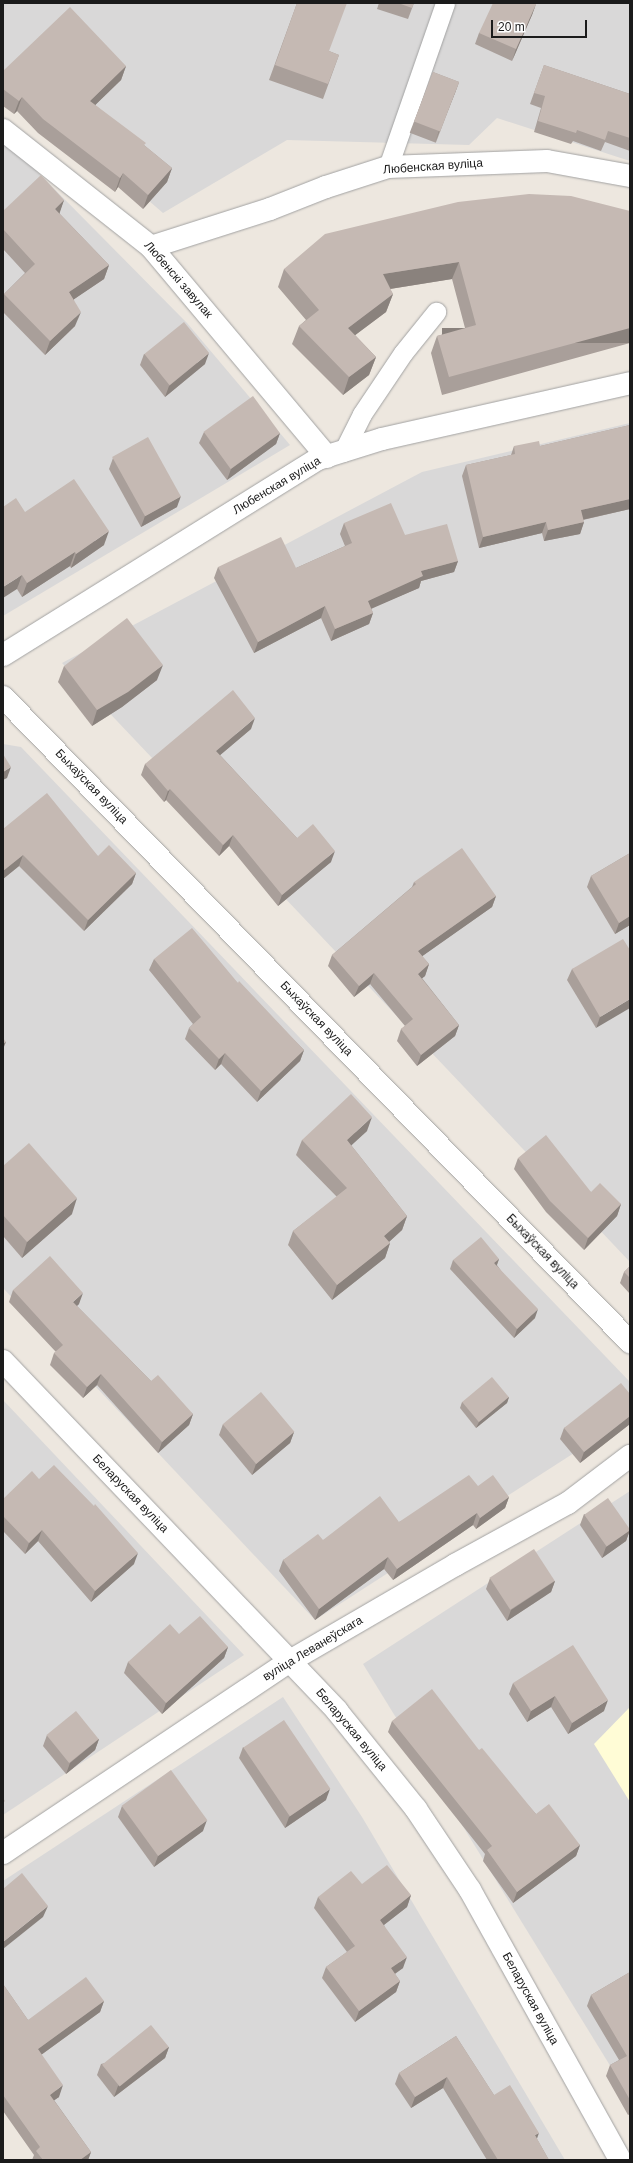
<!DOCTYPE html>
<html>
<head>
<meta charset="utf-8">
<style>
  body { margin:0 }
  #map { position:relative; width:633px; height:2163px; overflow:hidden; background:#ede7df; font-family:Helvetica,sans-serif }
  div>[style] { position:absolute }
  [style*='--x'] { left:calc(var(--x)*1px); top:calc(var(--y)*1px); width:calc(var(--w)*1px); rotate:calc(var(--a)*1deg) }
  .residential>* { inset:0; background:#d9d8d8 }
  .education>* { inset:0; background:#fffcd6 }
  .roads { filter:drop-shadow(0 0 1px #a2a2a2) drop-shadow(0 0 1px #a2a2a2) }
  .service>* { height:19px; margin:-9.5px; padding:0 9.5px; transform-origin:9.5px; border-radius:9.5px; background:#fff }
  .minor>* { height:22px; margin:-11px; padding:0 11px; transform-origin:11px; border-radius:11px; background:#fff }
  .wall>* { inset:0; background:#a99f9a; transform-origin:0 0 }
  .shaded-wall>* { inset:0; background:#8a827d; transform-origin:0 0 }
  .building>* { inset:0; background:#c5b9b3; transform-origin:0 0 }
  span { translate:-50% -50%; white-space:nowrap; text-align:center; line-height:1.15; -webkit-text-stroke:3px #fff; paint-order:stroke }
  .street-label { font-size:12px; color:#1b1b1b }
  .frame { position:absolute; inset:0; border:4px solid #1b1b1b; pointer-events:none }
  .scale { position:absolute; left:491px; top:20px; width:96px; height:18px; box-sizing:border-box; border:2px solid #1b1b1b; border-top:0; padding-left:5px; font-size:12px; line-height:14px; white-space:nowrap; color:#1b1b1b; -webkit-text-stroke:3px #fff; paint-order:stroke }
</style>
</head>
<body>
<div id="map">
  <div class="residential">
    <i style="clip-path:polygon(3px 3px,630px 3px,630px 161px,497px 118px,469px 145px,287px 140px,163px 213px,3px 75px)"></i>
    <i style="clip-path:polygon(3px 137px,187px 323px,290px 445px,3px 616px)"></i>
    <i style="clip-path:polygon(630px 423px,630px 1262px,62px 663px,422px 472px)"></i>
    <i style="clip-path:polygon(3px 744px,21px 747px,630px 1382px,630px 1417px,315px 1620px,3px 1288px)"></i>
    <i style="clip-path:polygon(3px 1400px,244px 1655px,3px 1815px)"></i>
    <i style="clip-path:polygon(630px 1491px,630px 2098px,363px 1664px)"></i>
    <i style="clip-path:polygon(283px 1697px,362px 1817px,565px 2160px,48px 2160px,3px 2085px,3px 1881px)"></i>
  </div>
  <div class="education">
    <i style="clip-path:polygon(630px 1707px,630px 1802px,594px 1744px)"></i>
  </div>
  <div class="roads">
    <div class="service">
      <i style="--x:388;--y:167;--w:174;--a:-70.8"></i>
      <i style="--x:343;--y:452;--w:42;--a:-63.4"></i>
      <i style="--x:362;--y:414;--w:73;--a:-56.1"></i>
      <i style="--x:403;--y:353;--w:53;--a:-51.2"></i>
    </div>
    <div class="minor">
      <i style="--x:3;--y:130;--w:189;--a:38.3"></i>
      <i style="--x:151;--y:247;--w:274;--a:50"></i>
      <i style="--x:151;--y:247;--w:125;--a:-17.7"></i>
      <i style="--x:270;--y:209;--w:60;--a:-21.4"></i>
      <i style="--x:326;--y:187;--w:65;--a:-17.9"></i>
      <i style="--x:388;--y:167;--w:159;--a:-2.2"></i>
      <i style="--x:547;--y:161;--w:84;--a:10.2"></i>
      <i style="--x:3;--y:655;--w:371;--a:-31.9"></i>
      <i style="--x:318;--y:459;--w:67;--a:-17.4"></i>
      <i style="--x:382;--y:439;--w:254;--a:-12.7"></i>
      <i style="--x:3;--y:697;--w:900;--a:45.81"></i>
      <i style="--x:3;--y:1361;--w:484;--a:46.3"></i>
      <i style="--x:337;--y:1711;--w:126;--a:51.1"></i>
      <i style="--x:416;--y:1809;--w:97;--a:56.3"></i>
      <i style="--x:470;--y:1890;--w:309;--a:60.9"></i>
      <i style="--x:3;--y:1853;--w:345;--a:-33.8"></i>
      <i style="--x:290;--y:1661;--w:191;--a:-30.2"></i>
      <i style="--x:455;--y:1565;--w:129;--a:-28.8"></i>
      <i style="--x:568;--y:1503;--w:78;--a:-37.2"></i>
    </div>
  </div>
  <div class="wall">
    <i style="clip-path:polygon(297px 3px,329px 51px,339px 55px,323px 99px,269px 80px)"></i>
    <i style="clip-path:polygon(379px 3px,414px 3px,408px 19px,377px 9px)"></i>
    <i style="clip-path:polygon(536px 4px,532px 15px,512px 61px,475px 44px,479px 33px)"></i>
    <i style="clip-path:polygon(544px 65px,630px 94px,630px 151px,605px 142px,601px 151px,573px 141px,571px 144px,534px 132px,541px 108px,530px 104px)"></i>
    <i style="clip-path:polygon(126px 66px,121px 80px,95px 105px,172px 168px,167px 182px,143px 209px,118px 187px,115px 192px,38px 133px,17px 111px,14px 114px,3px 106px,3px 71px)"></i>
    <i style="left:433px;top:72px;width:28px;height:65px;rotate:21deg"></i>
    <i style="clip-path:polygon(64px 200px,59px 213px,109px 265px,104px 279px,74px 299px,75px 326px,45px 355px,3px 312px,3px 297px,4px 294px,25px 273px,3px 249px,3px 211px)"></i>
    <i style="clip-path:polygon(630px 211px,630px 343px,442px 395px,431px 353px,437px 336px,465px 328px,452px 279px,390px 289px,393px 294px,386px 312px,355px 335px,376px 357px,369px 375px,343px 395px,292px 344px,299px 326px,306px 320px,278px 287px,284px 269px)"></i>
    <i style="clip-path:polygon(144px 354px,205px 364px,165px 397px,140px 365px)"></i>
    <i style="clip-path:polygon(630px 425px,630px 509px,583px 520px,584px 522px,580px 534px,544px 541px,542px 533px,479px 548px,462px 476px,466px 465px,511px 455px,514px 446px,540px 446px)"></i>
    <i style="clip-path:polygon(204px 432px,280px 433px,276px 444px,227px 480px,199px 443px)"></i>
    <i style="clip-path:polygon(113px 458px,177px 507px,141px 527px,109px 469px)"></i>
    <i style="clip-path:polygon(25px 512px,104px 545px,71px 568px,70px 566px,22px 597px,17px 589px)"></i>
    <i style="clip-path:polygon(344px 523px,405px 535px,458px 561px,454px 572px,421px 581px,419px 588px,371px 608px,373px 613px,369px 624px,331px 641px,321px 618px,254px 653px,214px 578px,218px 567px,296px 568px,345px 546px,340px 534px)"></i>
    <i style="clip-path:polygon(64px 666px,157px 680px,122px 707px,92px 726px,58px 682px)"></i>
    <i style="clip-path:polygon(251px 729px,220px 755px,297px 838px,331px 862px,278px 906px,229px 846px,219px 856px,166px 800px,164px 802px,141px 775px,145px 764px)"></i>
    <i style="clip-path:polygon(3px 829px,98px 856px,136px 873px,132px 884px,84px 931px,19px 866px,3px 879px)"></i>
    <i style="clip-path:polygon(630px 853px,630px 925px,615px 934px,587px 887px,591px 876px)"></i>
    <i style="clip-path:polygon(414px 882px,496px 896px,492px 907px,422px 956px,429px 964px,425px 976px,422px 978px,459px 1025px,455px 1036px,417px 1066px,397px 1041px,401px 1029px,405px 1026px,370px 984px,354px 997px,328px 966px,332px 955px,412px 887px)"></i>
    <i style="clip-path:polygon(630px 950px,596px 1028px,567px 980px,572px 969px)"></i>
    <i style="clip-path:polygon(154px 959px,238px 983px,304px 1050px,300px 1061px,257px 1102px,221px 1064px,215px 1070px,185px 1039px,189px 1028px,193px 1024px,149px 970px)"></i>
    <i style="clip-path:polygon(367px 1131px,351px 1145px,407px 1216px,402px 1230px,389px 1242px,390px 1243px,385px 1258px,332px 1300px,288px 1245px,293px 1231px,337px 1197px,296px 1155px,302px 1140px)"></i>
    <i style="clip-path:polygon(518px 1158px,591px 1192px,621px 1204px,617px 1216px,584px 1250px,546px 1212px,514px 1169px)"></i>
    <i style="clip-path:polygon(3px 1166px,72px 1214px,22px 1258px,3px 1236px)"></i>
    <i style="clip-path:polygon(499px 1259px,497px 1265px,535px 1318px,514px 1338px,450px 1269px,453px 1260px)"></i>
    <i style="clip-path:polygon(630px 1266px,630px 1294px,620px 1283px,624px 1272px)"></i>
    <i style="clip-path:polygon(13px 1290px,79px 1304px,77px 1306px,151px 1381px,193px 1414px,189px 1425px,158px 1453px,97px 1385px,83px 1398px,50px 1365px,54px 1353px,56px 1352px,9px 1302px)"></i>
    <i style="clip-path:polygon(630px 1394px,630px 1424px,580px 1463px,560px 1439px,564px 1428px)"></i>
    <i style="clip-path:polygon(509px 1397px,507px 1403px,476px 1428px,460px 1408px,462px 1402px)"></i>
    <i style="clip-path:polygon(223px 1424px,294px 1432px,290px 1443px,252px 1475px,219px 1435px)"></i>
    <i style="clip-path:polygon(39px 1479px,134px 1564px,91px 1602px,38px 1541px,25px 1554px,3px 1531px,3px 1499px)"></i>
    <i style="clip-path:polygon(478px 1486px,509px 1497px,505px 1508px,476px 1529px,473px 1525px,393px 1580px,384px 1569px,315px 1620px,279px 1571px,283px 1560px,323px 1540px,399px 1522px)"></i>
    <i style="clip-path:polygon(584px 1514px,630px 1530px,626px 1541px,602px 1558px,580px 1525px)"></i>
    <i style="clip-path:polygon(490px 1578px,555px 1581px,551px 1592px,507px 1621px,486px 1589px)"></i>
    <i style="clip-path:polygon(179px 1634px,228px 1647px,224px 1658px,162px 1714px,124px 1673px,128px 1662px)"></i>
    <i style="clip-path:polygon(513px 1683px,604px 1711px,568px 1734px,551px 1707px,527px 1722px,509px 1694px)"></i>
    <i style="clip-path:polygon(392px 1721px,479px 1750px,536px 1814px,580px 1845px,576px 1856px,513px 1903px,483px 1861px,485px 1854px,388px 1732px)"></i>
    <i style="clip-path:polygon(47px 1735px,99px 1739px,95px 1750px,66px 1774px,43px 1746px)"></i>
    <i style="clip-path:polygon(243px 1747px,326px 1800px,285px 1828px,239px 1758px)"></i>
    <i style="clip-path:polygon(122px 1806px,203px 1831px,154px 1867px,118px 1817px)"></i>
    <i style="clip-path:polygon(362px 1884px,411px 1895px,407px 1907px,384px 1925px,403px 1968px,395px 1974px,400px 1981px,396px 1992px,355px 2022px,322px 1978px,326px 1967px,347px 1952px,314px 1908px,318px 1897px)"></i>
    <i style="clip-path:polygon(630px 1972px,630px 2114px,628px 2115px,606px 2076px,610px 2065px,619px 2060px,587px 2006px,591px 1995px)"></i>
    <i style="clip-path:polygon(3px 1984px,28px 2020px,104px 2001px,100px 2012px,41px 2055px,59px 2097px,54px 2100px,91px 2152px,88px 2160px,32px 2160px,34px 2155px,3px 2111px)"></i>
    <i style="clip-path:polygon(456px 2036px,494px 2095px,537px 2139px,549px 2160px,487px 2160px,443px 2088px,411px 2108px,395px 2084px,399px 2073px)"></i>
    <i style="clip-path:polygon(169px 2047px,165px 2058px,114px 2097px,97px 2075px,101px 2064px)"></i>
  </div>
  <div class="shaded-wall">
    <i style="clip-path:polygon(536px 4px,532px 15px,512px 61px,516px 49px)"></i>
    <i style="clip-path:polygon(126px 66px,121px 80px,85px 115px,90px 101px)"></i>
    <i style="clip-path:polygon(459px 82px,455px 93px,435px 142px,439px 131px)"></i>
    <i style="clip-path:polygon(22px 97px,17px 111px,14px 114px,19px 101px)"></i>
    <i style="clip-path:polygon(172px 168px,167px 182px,143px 209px,148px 195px)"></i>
    <i style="clip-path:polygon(123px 173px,118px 187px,115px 192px,120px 178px)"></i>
    <i style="clip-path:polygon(64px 200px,59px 215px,55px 209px)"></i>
    <i style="clip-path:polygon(459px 262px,452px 279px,377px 291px,383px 274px)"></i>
    <i style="clip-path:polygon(109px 265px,104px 279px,64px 306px,69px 292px)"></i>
    <i style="clip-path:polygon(393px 294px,386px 312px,342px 345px,348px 328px)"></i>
    <i style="clip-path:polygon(81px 312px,75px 326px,45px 355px,50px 341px)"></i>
    <i style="left:630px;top:328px;width:15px;height:188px;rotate:90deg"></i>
    <i style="clip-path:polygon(209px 353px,205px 364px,165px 397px,169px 386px)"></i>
    <i style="clip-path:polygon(376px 357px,369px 375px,343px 395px,349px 377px)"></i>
    <i style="clip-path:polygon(280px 433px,276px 444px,227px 480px,231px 469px)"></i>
    <i style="clip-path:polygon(181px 496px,177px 507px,141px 527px,145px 516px)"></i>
    <i style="clip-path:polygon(630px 499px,630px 509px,577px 521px,581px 510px)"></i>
    <i style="clip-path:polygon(546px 522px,542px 533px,479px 548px,483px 537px)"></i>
    <i style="clip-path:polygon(584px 522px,580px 534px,544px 541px,548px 530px)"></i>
    <i style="clip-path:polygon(109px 531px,104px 545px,71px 568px,76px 554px)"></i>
    <i style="clip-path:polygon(75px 552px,70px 566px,22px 597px,27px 583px)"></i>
    <i style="clip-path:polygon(458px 561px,454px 572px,421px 581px,419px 588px,364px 612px,368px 601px,421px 571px)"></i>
    <i style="clip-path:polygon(22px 575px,17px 589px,3px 598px,3px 587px)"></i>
    <i style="clip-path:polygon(325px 606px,321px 618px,254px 653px,258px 642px)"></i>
    <i style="clip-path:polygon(373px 613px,369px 624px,331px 641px,335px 629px)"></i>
    <i style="clip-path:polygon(163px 665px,157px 680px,122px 707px,92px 726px,97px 710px)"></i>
    <i style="clip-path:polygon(255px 718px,251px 729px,212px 762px,216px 751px)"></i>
    <i style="clip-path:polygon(11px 767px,7px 778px,3px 780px,3px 772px)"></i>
    <i style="clip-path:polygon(170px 789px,166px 800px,164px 802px,168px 791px)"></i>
    <i style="clip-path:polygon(233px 835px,229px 846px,219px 856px,223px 845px)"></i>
    <i style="clip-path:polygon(335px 851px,331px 862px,278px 906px,282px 895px)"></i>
    <i style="clip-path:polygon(23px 855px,19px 866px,3px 879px,3px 871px)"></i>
    <i style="clip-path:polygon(136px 873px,132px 884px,84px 931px,88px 920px)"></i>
    <i style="clip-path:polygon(496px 896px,492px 907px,414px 962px,418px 951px)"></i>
    <i style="clip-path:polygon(630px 916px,630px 925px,615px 934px,619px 923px)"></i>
    <i style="clip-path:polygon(429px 964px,425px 976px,414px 985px,418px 974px)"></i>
    <i style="clip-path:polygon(374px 973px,370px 984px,354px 997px,359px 986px)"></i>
    <i style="clip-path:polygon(630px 999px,630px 1008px,596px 1028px,600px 1017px)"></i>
    <i style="clip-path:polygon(459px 1025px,455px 1036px,417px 1066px,421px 1055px)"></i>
    <i style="clip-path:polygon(6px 1042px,3px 1049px,3px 1043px)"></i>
    <i style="clip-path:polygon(304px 1050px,300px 1061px,257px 1102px,261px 1091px)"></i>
    <i style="clip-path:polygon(225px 1053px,221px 1064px,215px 1070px,219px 1059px)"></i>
    <i style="clip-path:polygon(372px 1117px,367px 1131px,342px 1154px,347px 1140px)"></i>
    <i style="clip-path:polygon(77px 1198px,72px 1214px,22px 1258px,27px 1242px)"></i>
    <i style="clip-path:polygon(621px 1204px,617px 1216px,584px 1250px,588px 1238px)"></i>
    <i style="clip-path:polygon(407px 1216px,402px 1230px,379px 1251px,384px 1236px)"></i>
    <i style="clip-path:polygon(390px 1243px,385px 1258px,332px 1300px,337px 1285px)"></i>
    <i style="clip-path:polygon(499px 1259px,496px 1267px,494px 1263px)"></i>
    <i style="clip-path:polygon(83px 1293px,79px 1304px,69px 1313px,73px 1302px)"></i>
    <i style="clip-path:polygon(538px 1309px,535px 1318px,514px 1338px,517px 1329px)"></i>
    <i style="clip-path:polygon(101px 1374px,97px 1385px,83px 1398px,87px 1387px)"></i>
    <i style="clip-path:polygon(509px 1397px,507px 1403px,476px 1428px,479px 1422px)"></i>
    <i style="clip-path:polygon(193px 1414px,189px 1425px,158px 1453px,162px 1442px)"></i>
    <i style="clip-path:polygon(630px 1416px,630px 1424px,580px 1463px,584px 1452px)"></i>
    <i style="clip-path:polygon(294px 1432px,290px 1443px,252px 1475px,256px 1464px)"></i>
    <i style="clip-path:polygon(509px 1497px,505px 1508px,476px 1529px,480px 1518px)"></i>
    <i style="clip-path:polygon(477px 1513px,473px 1525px,393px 1580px,397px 1569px)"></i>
    <i style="clip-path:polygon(42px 1530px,38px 1541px,25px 1554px,29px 1543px)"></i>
    <i style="clip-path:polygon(630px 1530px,626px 1541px,602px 1558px,606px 1547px)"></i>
    <i style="clip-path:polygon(138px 1553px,134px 1564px,91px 1602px,95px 1591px)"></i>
    <i style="clip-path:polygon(388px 1557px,384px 1569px,315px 1620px,319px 1609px)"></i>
    <i style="clip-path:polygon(555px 1581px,551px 1592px,507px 1621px,511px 1610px)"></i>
    <i style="clip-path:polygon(228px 1647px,224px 1658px,162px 1714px,166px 1703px)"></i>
    <i style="clip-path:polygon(555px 1696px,551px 1707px,527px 1722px,531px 1711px)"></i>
    <i style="clip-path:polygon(608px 1700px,604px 1711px,568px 1734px,572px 1723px)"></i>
    <i style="clip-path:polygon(99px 1739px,95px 1750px,66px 1774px,70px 1763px)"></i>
    <i style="clip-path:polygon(330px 1789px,326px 1800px,285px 1828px,289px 1817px)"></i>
    <i style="clip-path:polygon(207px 1820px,203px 1831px,154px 1867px,158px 1856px)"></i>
    <i style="clip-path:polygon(580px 1845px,576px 1856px,513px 1903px,517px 1892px)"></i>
    <i style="clip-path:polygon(411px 1895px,407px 1907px,376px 1931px,380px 1920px)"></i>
    <i style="clip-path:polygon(48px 1906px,43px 1917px,3px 1949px,3px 1942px)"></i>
    <i style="clip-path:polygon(407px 1957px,403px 1968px,387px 1979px,391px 1968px)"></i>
    <i style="clip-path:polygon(400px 1981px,396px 1992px,355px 2022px,359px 2011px)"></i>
    <i style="clip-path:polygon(104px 2001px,100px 2012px,34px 2060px,38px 2049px)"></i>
    <i style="clip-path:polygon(169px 2047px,165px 2058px,114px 2097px,118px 2086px)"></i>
    <i style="clip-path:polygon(447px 2077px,443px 2088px,411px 2108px,415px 2097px)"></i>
    <i style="clip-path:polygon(63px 2085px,59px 2097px,46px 2106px,50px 2095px)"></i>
    <i style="clip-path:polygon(539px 2133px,535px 2144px,535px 2135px)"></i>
    <i style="clip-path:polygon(91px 2152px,88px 2160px,80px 2160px)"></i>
  </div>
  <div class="building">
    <i style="clip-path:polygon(297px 3px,347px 3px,329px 51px,339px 55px,328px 84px,275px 65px)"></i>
    <i style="clip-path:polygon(398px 3px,414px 3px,412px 8px)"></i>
    <i style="clip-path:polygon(493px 3px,535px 3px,536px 4px,516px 49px,479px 33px)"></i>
    <i style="clip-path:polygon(70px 7px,126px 66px,90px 101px,146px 143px,144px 145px,172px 168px,148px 195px,123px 173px,120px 178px,43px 119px,22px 97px,19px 101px,3px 89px,3px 71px)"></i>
    <i style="clip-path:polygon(544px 65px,630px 94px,630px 138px,608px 131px,605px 140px,577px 130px,576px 133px,538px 121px,545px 96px,534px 93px)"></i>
    <i style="left:433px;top:72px;width:28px;height:53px;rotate:21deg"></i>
    <i style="clip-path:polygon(41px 175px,64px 200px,55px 209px,109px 265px,69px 292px,81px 312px,50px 341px,4px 294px,35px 264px,3px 229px,3px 211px)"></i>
    <i style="clip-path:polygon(529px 194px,571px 196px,630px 211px,630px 328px,449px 377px,437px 336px,476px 325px,459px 262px,383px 274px,393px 294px,348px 328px,376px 357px,349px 377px,299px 326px,319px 310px,284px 269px,325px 234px,458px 202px)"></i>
    <i style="left:184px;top:322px;width:40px;height:51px;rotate:51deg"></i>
    <i style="left:253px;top:396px;width:46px;height:61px;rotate:54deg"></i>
    <i style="clip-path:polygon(630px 425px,630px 499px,581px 510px,584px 522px,548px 530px,546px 522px,483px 537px,466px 465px,515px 454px,514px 446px,539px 441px,540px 446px)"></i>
    <i style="left:148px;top:437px;width:68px;height:41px;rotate:61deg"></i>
    <i style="clip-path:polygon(74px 479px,109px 531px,76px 554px,75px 552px,27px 583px,22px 575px,3px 587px,3px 507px,16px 498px,25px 512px)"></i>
    <i style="clip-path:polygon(391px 503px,405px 535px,447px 524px,458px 561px,421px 571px,423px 576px,368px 601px,373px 613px,335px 629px,325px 606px,258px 642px,218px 567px,281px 537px,296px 568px,352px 543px,344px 523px)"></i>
    <i style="clip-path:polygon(127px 618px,163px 665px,128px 692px,97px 710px,64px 666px)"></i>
    <i style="clip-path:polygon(233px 690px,255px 718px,216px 751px,297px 838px,313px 824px,335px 851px,282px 895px,233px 835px,223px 845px,170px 789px,168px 791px,145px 764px)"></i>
    <i style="clip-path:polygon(3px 754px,11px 767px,3px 772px)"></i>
    <i style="clip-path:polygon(47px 793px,98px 856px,109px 845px,136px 873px,88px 920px,23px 855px,3px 871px,3px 829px)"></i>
    <i style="clip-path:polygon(462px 848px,496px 896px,418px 951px,429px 964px,418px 974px,459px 1025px,421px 1055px,401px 1029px,413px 1019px,374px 973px,359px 986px,332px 955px,416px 884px,414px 882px)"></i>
    <i style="clip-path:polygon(630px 853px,630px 916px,619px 923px,591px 876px)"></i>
    <i style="clip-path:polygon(192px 928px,238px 983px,239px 981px,304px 1050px,261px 1091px,225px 1053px,219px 1059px,189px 1028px,201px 1017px,154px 959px)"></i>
    <i style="clip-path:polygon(623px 939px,630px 950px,630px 999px,600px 1017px,572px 969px)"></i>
    <i style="clip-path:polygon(3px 1038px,6px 1042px,3px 1043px)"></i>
    <i style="clip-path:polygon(351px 1094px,372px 1117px,347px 1140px,407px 1216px,384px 1236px,390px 1243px,337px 1285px,293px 1231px,347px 1188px,302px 1140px)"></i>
    <i style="clip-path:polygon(546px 1135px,591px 1192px,600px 1183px,621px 1204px,588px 1238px,550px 1201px,518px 1158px)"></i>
    <i style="clip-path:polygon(29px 1143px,77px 1198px,27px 1242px,3px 1215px,3px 1166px)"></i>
    <i style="clip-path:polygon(481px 1237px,499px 1259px,494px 1263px,538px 1309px,517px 1329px,453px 1260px)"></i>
    <i style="clip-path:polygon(50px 1256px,83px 1293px,73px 1302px,151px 1381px,158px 1375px,193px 1414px,162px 1442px,101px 1374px,87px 1387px,54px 1353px,63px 1345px,13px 1290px)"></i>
    <i style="clip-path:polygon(630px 1266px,630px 1278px,624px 1272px)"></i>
    <i style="left:492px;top:1377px;width:26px;height:39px;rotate:50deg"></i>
    <i style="clip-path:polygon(621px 1383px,630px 1394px,630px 1416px,584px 1452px,564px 1428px)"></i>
    <i style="left:261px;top:1392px;width:52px;height:50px;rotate:50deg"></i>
    <i style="clip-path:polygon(54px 1465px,94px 1506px,95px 1504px,138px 1553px,95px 1591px,42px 1530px,29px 1543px,3px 1516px,3px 1499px,32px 1471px,39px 1479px)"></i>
    <i style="clip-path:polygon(469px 1475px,478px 1486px,493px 1475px,509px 1497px,480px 1518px,477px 1513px,397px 1569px,388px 1557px,319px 1609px,283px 1560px,318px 1534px,323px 1540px,380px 1496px,399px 1522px)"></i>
    <i style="left:608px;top:1498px;width:39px;height:29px;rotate:55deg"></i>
    <i style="left:534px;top:1549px;width:38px;height:53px;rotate:57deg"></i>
    <i style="clip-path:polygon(200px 1616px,228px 1647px,166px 1703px,128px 1662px,170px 1624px,179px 1634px)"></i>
    <i style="clip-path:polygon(573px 1645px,608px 1700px,572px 1723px,555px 1696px,531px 1711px,513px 1683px)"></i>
    <i style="clip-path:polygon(432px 1689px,479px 1750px,482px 1748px,536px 1814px,549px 1804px,580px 1845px,517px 1892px,487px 1850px,492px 1846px,392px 1721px)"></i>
    <i style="left:76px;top:1711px;width:36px;height:38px;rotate:51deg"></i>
    <i style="left:284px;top:1720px;width:83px;height:49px;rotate:56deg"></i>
    <i style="left:171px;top:1770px;width:62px;height:61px;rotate:54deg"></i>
    <i style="clip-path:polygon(3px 1798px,5px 1801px,3px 1803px)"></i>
    <i style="clip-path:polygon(387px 1865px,411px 1895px,380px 1920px,407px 1957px,391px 1968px,400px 1981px,359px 2011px,326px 1967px,355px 1946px,318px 1897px,351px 1871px,362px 1884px)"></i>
    <i style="clip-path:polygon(22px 1873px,48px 1906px,3px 1942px,3px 1889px)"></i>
    <i style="clip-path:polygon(630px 1972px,630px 2100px,610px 2065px,627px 2056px,591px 1995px)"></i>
    <i style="clip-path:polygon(86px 1977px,104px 2001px,38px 2049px,63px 2085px,50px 2095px,91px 2152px,80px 2160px,43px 2160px,36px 2151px,40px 2147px,3px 2095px,3px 1984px,28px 2020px)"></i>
    <i style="left:151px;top:2025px;width:28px;height:63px;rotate:51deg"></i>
    <i style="clip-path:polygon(456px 2036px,494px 2095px,510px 2085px,539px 2133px,535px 2135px,549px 2160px,498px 2160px,447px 2077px,415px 2097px,399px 2073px)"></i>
  </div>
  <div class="street-label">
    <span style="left:433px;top:167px;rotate:-4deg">Любенская вуліца</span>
    <span style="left:178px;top:280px;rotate:49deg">Любенскі завулак</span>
    <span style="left:277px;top:486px;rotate:-31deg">Любенская вуліца</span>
    <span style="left:91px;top:787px;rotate:46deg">Быхаўская вуліца</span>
    <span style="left:316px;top:1019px;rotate:46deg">Быхаўская вуліца</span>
    <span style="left:542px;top:1252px;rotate:46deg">Быхаўская вуліца</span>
    <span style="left:130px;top:1494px;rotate:46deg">Беларуская вуліца</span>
    <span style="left:313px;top:1649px;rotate:-31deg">вуліца Леванеўскага</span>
    <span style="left:351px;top:1730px;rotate:50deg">Беларуская вуліца</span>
    <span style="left:530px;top:1999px;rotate:61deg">Беларуская вуліца</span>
  </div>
  <div class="frame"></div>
  <div class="scale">20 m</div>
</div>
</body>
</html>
